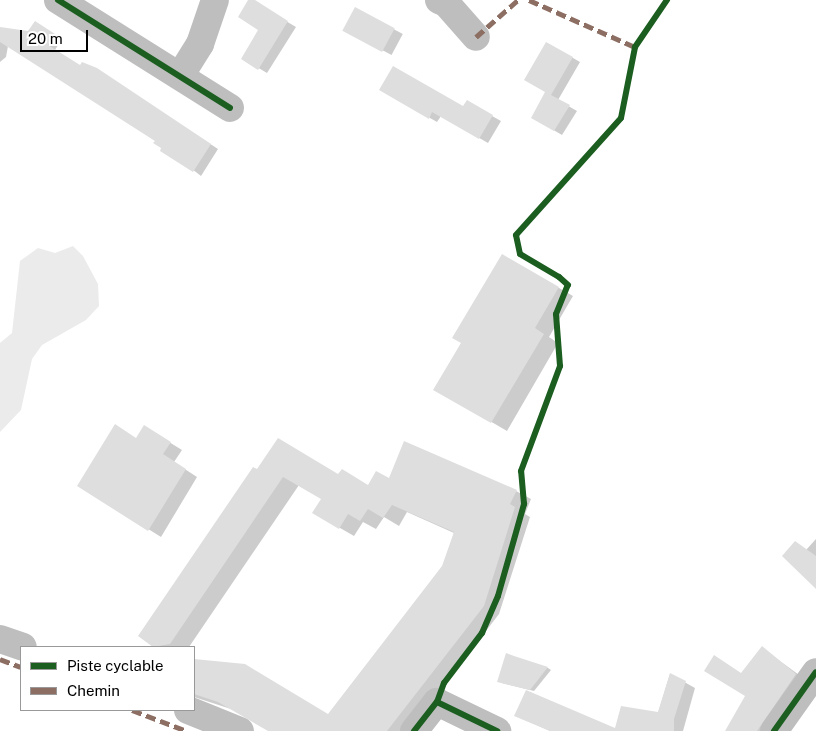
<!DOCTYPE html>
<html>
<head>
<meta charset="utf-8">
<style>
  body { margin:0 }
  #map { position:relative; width:816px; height:731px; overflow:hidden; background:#fff; font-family:"Public Sans",sans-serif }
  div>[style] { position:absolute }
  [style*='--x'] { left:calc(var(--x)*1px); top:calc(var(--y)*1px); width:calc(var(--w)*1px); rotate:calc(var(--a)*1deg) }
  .green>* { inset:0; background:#ebebeb }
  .shadow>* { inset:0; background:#0003; transform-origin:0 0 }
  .building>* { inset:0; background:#dedede; transform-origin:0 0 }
  .minor>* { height:28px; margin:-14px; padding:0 14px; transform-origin:14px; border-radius:14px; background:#bebebe }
  .quiet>* { height:5px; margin-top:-2.5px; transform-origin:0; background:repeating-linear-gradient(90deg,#8d6e63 0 10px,transparent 0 15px) }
  .cycleway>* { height:6px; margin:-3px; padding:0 3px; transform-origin:3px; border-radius:3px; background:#1b5e20 }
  span { translate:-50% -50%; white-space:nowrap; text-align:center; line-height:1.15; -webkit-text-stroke:4px #fff; paint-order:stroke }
  .legend { position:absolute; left:20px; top:646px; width:175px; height:65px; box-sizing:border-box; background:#fff; border:1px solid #999; margin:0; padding:6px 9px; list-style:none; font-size:15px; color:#000 }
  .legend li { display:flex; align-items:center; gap:10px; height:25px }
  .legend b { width:25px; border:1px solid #999 }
  .scale { position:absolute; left:20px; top:30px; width:68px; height:22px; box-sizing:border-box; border:2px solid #000; border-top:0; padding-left:6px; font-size:15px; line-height:18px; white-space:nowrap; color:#000; -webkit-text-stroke:4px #fff; paint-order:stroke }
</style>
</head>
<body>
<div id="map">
  <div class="green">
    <i style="clip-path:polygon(73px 246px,83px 256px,98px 284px,99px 306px,86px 320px,42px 345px,32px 359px,21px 410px,0 432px,0 343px,12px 333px,20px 261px,38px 248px,55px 253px)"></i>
  </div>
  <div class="shadow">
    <i style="clip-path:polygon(250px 0,296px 27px,267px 73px,242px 58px,260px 29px)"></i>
    <i style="left:356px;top:9px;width:53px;height:24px;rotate:28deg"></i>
    <i style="clip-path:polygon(35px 23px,62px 39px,55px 50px,81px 67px,105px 75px,218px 149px,201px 176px,156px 141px,8px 46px,6px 57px,0 62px,0 28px,29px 33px)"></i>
    <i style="clip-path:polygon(547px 43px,580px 62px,558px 100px,577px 111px,562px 135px,533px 118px,547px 91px)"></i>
    <i style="clip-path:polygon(381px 90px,463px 108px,467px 102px,501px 121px,488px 143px,441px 116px,437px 122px)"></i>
    <i style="clip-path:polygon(503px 256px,573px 296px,549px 337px,558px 343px,507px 431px,435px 389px,462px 342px)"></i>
    <i style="clip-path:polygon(156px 434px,182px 450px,174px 462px,197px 477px,161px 537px,78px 485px,136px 439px)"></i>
    <i style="clip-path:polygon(257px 471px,339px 476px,368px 486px,389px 480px,516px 491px,531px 499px,525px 514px,530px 517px,499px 614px,409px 731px,272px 731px,234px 710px,194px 697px,194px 661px,245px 666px,328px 715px,443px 566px,454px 533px,407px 512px,399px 526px,384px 517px,376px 529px,363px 522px,354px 536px,314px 513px,323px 498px,299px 485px,189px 647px,155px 647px,140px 636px)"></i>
    <i style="clip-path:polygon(816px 539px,816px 587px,806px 550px)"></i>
    <i style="clip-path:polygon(762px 648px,806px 680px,772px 731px,736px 731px,747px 696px,742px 674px)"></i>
    <i style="clip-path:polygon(506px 655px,548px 668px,551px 670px,534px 691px,502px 683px,499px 681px)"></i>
    <i style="clip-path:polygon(670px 674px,695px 688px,683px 731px,550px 731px,516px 716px,615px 730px,658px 713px)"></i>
  </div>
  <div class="building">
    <i style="clip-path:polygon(248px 0,255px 0,288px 21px,258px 70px,241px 59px,258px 30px,238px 17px)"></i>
    <i style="left:355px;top:7px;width:45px;height:27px;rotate:28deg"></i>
    <i style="clip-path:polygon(35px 21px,55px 34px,48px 45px,80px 65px,82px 62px,97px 68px,211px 144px,193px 172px,160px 151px,161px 148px,153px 143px,155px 141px,0 42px,0 27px,28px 31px)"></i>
    <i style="clip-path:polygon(546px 42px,573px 57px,551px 95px,570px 105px,554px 131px,531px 118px,545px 92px,524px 80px)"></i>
    <i style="clip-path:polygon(393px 66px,463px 106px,467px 100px,493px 115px,479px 139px,432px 112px,429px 119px,379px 90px)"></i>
    <i style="clip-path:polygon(502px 254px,559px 287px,535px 328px,544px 334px,491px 423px,433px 390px,461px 343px,452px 338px)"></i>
    <i style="clip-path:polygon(115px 424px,136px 438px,144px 425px,171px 442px,163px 454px,186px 469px,148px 531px,77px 486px)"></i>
    <i style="clip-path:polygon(278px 438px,338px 474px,342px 469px,368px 485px,376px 471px,389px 478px,404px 441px,517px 490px,510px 504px,515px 507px,484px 606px,387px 731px,268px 731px,218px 702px,194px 694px,194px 659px,245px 664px,328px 714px,442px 566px,454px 532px,392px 505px,383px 518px,368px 509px,360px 521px,348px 514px,339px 529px,312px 513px,321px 499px,283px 477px,170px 644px,153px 647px,138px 636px,253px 467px,257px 469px)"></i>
    <i style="clip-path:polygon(795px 541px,816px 556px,816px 589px,782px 556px)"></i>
    <i style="clip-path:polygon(762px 646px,796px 674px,757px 731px,725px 731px,745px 696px,704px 671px,714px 655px,741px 673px)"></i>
    <i style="clip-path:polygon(506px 653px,514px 656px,548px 667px,530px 690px,497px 682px)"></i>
    <i style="clip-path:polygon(670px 673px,686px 681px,674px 719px,674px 731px,550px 731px,514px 716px,526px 690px,615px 728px,621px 706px,658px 712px)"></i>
  </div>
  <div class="minor">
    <i style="--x:58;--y:0;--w:203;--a:32.1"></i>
    <i style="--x:439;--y:0;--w:8;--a:23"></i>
    <i style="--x:446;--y:3;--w:45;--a:48.6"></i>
    <i style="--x:180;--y:76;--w:38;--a:-58"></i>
    <i style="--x:200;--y:44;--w:46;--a:-71.2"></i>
    <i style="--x:0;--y:639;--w:24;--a:19"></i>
    <i style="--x:188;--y:710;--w:56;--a:22"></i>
    <i style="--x:414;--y:731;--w:37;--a:-52"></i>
    <i style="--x:437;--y:702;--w:67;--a:25.8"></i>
    <i style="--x:774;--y:731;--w:72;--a:-54.6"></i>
  </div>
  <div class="quiet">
    <i style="--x:529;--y:0;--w:116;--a:23.9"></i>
    <i style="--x:476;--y:37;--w:56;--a:-41.4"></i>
    <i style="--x:0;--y:659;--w:22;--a:21"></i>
    <i style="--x:132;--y:710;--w:59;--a:20.9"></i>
  </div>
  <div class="cycleway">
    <i style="--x:58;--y:0;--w:203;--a:32.1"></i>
    <i style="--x:437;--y:702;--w:67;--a:25.8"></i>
    <i style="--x:414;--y:731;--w:37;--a:-52"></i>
    <i style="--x:437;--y:702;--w:20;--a:-70"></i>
    <i style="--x:444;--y:683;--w:63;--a:-52.8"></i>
    <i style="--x:482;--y:633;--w:40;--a:-66.6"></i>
    <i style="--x:498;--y:596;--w:96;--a:-74.2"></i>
    <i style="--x:524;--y:504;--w:33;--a:-95"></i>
    <i style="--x:521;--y:471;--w:112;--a:-69.6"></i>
    <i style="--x:560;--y:366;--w:52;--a:-94.4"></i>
    <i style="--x:556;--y:314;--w:31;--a:-68"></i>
    <i style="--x:568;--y:285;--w:12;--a:-138"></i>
    <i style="--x:559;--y:277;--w:45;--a:-149.5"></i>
    <i style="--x:520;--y:254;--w:19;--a:-102"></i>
    <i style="--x:516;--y:235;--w:157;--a:-48.1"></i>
    <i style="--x:621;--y:118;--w:72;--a:-78.8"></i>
    <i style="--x:635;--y:47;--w:57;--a:-55.8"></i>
    <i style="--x:774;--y:731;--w:72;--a:-54.6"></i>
  </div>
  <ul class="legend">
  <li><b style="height:6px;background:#1b5e20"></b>Piste cyclable</li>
  <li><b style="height:6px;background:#8d6e63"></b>Chemin</li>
  </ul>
  <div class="scale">20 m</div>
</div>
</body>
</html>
